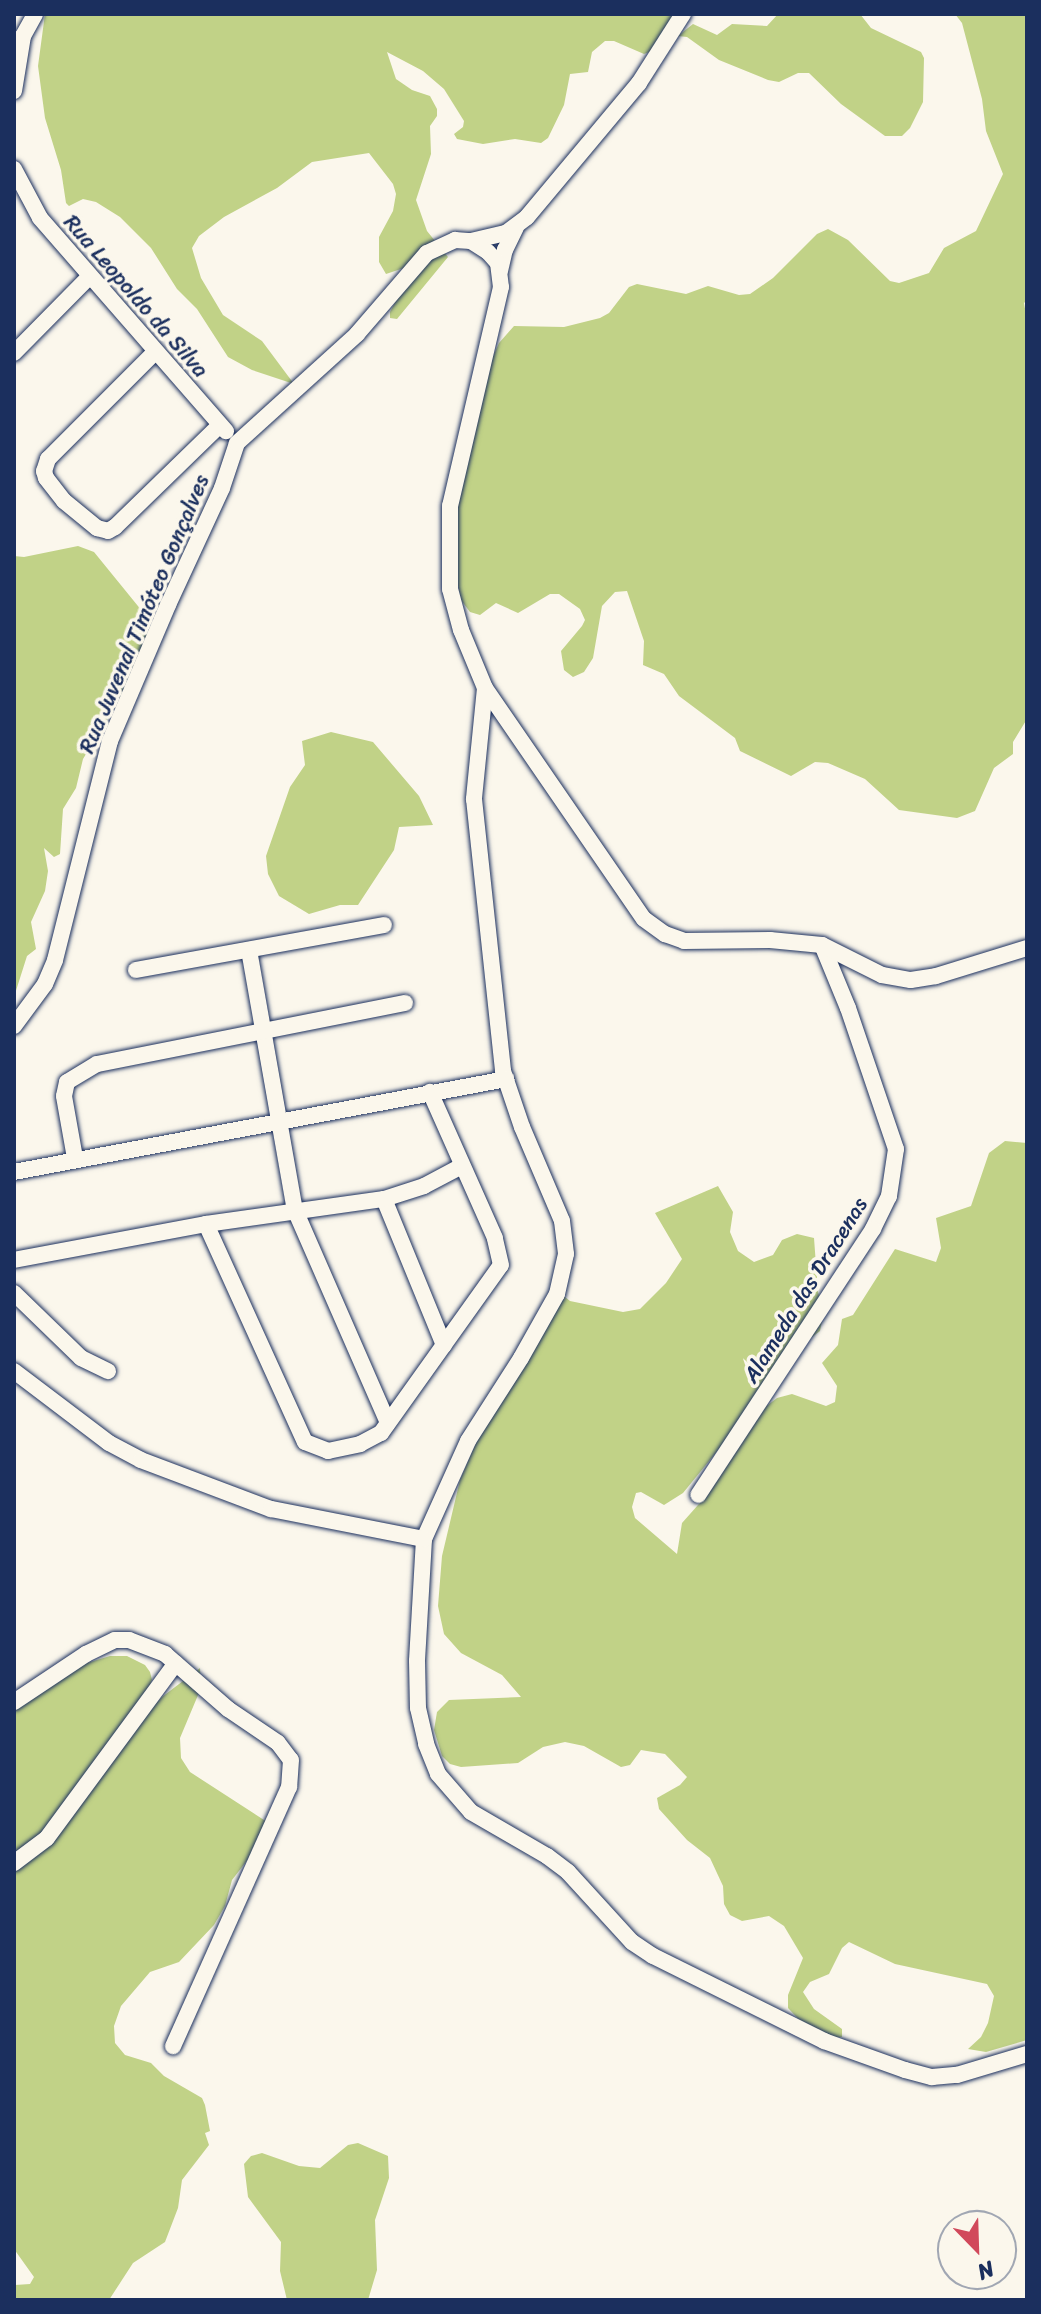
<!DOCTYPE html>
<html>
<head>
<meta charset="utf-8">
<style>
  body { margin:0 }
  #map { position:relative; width:1041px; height:2314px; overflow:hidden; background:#fbf7ec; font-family:Sriracha,sans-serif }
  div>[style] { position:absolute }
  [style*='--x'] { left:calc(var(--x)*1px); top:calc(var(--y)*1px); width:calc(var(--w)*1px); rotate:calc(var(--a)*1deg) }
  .green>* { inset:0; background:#c1d287 }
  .roads { filter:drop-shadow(0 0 2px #1b2f5e) drop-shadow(0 0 2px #1b2f5e) }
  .minor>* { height:16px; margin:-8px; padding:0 8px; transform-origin:8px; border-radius:8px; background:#fbf7ec }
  span { translate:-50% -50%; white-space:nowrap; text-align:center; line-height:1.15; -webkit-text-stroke:7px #fbf7ec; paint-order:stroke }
  .street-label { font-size:22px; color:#1b2f5e }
  .frame { position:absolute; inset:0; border:16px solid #1b2f5e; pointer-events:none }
  .north { position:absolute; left:937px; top:2210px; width:80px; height:80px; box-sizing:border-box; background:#fbf7ec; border:2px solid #a1a7b3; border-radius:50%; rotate:157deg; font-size:22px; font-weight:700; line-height:32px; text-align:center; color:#1b2f5e }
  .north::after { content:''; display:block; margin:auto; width:28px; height:36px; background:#d1495b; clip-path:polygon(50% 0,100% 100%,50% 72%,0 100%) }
</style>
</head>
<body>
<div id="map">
  <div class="green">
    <i style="clip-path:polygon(45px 14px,684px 14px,657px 49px,644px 54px,614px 41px,605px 41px,592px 52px,588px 72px,570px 74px,564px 105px,548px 138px,541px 143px,515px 139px,483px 144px,457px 139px,454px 134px,463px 127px,464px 121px,444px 89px,423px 71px,387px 52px,396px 79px,412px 90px,430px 96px,437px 109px,437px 116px,430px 126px,431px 154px,416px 200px,427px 231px,448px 257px,397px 319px,390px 318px,390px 312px,412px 270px,407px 267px,386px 274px,379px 262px,379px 237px,393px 211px,396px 194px,393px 184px,369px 153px,312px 162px,277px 188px,224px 217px,199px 236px,192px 248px,201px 278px,223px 315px,262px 341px,294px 384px,252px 370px,228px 357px,197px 309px,177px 289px,151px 248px,120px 217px,96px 202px,83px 199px,69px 206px,66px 203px,61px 170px,45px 118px,38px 66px)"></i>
    <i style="clip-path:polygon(778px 14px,860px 14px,871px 28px,921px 52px,924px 58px,923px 102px,910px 128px,902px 136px,885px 136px,841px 104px,809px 73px,798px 73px,779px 82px,768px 80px,719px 60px,687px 37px,678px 36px,693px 24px,717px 35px,732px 24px,767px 26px)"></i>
    <i style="clip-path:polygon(955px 14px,1027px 14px,1027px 300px,1024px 303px,1027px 320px,1027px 719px,1013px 742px,1013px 754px,994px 768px,975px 811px,957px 818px,899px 810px,865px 779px,828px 763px,815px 762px,791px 776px,740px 751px,735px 738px,679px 696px,664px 674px,643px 665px,644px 641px,627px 591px,615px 592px,602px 606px,593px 658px,584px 672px,573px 677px,564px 670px,561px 651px,582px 626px,585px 620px,580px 609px,559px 594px,550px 594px,518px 613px,496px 603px,480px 615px,470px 612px,461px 600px,456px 575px,457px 492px,491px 361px,499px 343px,514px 326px,564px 327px,600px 318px,609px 313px,629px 287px,637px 284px,686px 294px,708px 286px,739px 295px,750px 294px,773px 278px,817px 234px,828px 229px,848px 240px,890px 281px,899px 283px,929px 273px,944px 248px,976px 231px,1003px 174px,986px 131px,982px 99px,962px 23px)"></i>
    <i style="clip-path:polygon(78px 546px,94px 552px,142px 611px,148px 627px,146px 645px,134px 675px,83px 759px,76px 788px,63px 809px,60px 854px,54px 857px,44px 848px,48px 871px,45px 891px,31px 922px,36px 949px,27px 956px,14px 997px,14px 556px,24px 557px)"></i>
    <i style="clip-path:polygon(331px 732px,373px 742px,419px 796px,433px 825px,399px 827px,394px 850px,358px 905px,340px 905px,309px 914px,279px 896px,268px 874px,266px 856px,290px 787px,305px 765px,302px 741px)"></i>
    <i style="clip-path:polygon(1005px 1141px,1027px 1143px,1027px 2040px,986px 2052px,968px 2049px,981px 2037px,988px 2023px,994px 1996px,987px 1984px,895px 1964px,849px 1942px,842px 1948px,829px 1974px,810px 1982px,803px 1992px,814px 2009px,842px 2029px,842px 2037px,831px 2038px,806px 2027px,788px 2008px,788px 1995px,803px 1958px,784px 1926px,769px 1916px,742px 1921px,730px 1915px,724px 1904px,723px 1886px,710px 1858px,687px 1840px,659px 1809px,657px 1798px,680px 1785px,687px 1777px,665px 1754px,641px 1750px,630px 1765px,621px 1767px,584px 1746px,565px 1742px,543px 1747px,518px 1763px,461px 1767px,450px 1764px,442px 1756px,434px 1730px,437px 1712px,449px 1700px,521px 1697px,502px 1675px,461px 1653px,444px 1634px,438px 1606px,442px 1556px,460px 1480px,475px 1445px,560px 1293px,570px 1301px,623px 1312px,640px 1309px,666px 1283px,682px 1259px,655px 1213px,718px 1186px,733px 1212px,730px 1232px,738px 1251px,754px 1262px,773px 1255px,782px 1240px,797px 1234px,814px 1238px,818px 1292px,824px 1311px,820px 1331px,807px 1341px,683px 1493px,664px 1505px,641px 1492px,636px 1493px,632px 1507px,635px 1518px,677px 1554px,682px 1523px,706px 1496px,764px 1408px,777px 1398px,792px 1394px,826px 1406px,835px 1402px,837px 1386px,822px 1363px,838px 1345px,842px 1319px,853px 1315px,895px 1249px,936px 1262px,941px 1248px,936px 1218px,971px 1206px,989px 1153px)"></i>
    <i style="clip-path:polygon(110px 1656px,127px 1656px,145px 1665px,150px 1672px,152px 1680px,134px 1727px,162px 1697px,200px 1668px,201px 1688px,180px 1738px,181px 1758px,190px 1772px,267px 1822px,249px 1858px,232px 1880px,225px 1906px,214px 1925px,179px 1962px,150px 1972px,121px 2006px,114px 2026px,115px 2043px,125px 2055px,151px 2063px,164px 2076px,202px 2098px,205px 2105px,210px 2131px,205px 2133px,209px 2145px,182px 2180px,178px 2208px,165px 2242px,133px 2263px,109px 2300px,14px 2300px,15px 2285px,30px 2284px,34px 2277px,14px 2249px,14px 1703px,87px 1663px)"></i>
    <i style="clip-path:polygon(358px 2143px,388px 2156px,389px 2178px,375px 2220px,377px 2270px,368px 2300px,287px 2300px,280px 2271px,281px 2242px,248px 2197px,244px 2164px,251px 2156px,262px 2153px,299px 2166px,320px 2168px,348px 2145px)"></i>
  </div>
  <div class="roads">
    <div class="minor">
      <i style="--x:14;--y:91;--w:56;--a:-80.7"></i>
      <i style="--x:23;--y:36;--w:25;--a:-61"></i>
      <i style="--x:14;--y:169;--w:55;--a:62"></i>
      <i style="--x:40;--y:218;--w:283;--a:48.9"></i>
      <i style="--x:471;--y:241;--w:36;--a:-13"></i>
      <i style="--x:506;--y:233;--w:26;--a:-37"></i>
      <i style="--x:527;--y:217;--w:175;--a:-50.1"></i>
      <i style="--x:639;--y:83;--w:82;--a:-57.5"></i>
      <i style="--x:500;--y:271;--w:22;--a:-77"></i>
      <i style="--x:505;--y:250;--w:25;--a:-64"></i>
      <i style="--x:14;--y:353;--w:107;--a:-45.4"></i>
      <i style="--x:154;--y:353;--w:150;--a:135"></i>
      <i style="--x:48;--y:459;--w:13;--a:108"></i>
      <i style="--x:44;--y:471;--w:7;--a:74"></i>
      <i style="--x:46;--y:478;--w:29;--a:52"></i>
      <i style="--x:64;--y:501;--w:43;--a:39.3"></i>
      <i style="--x:97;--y:528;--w:11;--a:15"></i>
      <i style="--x:108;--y:531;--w:8;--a:-30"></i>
      <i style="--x:115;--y:527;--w:146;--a:-44.2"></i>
      <i style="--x:485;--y:688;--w:280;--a:55.5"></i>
      <i style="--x:644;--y:919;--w:26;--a:36"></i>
      <i style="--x:665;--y:934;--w:20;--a:20"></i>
      <i style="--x:684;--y:941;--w:86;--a:-0.7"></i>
      <i style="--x:770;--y:940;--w:52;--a:5.5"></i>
      <i style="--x:822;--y:945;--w:68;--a:67.6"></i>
      <i style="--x:848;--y:1008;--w:149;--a:71.2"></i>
      <i style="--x:896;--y:1149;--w:48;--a:98.5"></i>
      <i style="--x:889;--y:1196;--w:37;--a:116"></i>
      <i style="--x:873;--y:1229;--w:318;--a:123.3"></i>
      <i style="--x:822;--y:945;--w:67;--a:26.6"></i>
      <i style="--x:882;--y:975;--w:29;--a:10"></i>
      <i style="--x:911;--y:980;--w:25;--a:-9"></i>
      <i style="--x:936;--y:976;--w:95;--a:-17.1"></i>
      <i style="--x:249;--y:950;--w:264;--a:80"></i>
      <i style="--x:295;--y:1210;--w:232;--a:66.4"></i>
      <i style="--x:136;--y:970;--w:252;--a:-10.3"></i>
      <i style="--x:14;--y:1026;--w:52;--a:-53.6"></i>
      <i style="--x:45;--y:984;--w:26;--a:-67"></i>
      <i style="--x:55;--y:960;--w:226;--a:-75.9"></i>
      <i style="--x:110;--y:741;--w:148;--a:-66.9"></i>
      <i style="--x:168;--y:605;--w:129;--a:-65.2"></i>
      <i style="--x:222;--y:488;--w:47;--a:-71.6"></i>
      <i style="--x:237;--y:443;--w:162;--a:-42.2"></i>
      <i style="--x:357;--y:334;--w:107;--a:-49.2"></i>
      <i style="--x:427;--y:253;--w:31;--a:-25"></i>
      <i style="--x:455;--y:240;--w:16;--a:4"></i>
      <i style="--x:471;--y:241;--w:20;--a:33"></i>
      <i style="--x:488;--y:252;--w:15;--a:48"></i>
      <i style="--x:498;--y:263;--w:24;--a:83"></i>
      <i style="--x:501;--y:287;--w:225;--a:103.1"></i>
      <i style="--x:450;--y:506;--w:83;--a:90"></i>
      <i style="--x:450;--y:589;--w:42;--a:75"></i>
      <i style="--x:461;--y:630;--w:63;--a:67.5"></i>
      <i style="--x:485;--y:688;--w:112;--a:95.7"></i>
      <i style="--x:474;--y:799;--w:274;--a:83.9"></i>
      <i style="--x:503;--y:1071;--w:59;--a:71.3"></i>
      <i style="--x:522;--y:1127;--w:102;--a:66.9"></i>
      <i style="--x:562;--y:1221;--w:33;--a:83"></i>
      <i style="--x:566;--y:1254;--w:41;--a:102.7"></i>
      <i style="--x:557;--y:1294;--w:73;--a:119.4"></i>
      <i style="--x:521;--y:1358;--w:98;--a:122.6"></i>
      <i style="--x:468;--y:1441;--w:107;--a:114.2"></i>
      <i style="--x:424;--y:1539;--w:122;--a:93.3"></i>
      <i style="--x:417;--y:1661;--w:47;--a:88.8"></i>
      <i style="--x:418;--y:1708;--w:37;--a:77"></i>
      <i style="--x:426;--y:1744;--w:32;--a:68"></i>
      <i style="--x:438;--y:1774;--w:50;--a:49"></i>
      <i style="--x:471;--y:1812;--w:88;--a:30.1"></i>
      <i style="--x:547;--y:1856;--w:26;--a:37"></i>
      <i style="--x:568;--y:1872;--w:95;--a:47.6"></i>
      <i style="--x:632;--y:1942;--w:25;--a:34"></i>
      <i style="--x:653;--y:1956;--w:191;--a:26.4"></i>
      <i style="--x:824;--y:2041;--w:86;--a:19.7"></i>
      <i style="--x:905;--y:2070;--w:28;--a:15"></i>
      <i style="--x:932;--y:2077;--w:25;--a:-5"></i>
      <i style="--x:957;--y:2075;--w:73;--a:-16.7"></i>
      <i style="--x:75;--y:1158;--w:63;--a:-100.1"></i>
      <i style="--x:64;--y:1096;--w:14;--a:-78"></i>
      <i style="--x:67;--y:1082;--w:35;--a:-31"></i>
      <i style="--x:97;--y:1064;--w:314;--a:-11.2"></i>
      <i style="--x:14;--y:1172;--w:501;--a:-10.7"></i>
      <i style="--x:384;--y:1199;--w:158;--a:67.7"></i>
      <i style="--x:206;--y:1224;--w:239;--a:65.6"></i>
      <i style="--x:305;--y:1442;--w:25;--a:21"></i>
      <i style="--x:328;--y:1451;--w:33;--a:-12"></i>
      <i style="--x:360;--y:1444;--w:24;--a:-28"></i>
      <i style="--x:381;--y:1433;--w:206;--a:-54.5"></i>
      <i style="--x:501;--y:1265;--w:28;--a:-103"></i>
      <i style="--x:495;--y:1238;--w:160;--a:-114"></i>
      <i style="--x:14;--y:1260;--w:195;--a:-10.6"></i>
      <i style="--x:206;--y:1224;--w:180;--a:-8"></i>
      <i style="--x:384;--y:1199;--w:42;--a:-18"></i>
      <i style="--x:424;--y:1186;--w:43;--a:-27.8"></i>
      <i style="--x:14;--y:1293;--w:93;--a:44.1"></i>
      <i style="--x:81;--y:1358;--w:30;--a:26"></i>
      <i style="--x:14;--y:1371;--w:119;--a:37.2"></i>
      <i style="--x:109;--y:1443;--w:36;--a:28"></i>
      <i style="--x:141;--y:1460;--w:139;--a:20.7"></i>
      <i style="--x:271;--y:1509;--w:156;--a:11.1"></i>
      <i style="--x:14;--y:1702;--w:87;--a:-33.7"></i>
      <i style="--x:86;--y:1654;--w:32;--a:-26"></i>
      <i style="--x:115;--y:1640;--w:14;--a:0"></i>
      <i style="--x:129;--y:1640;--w:39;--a:21"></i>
      <i style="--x:165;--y:1654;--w:84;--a:41.1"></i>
      <i style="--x:228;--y:1709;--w:60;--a:34.2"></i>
      <i style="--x:278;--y:1743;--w:21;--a:53"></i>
      <i style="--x:291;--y:1760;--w:27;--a:94"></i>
      <i style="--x:289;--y:1787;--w:284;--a:114.1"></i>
      <i style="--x:14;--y:1863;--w:41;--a:-37.1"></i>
      <i style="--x:47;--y:1838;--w:217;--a:-53.6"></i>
    </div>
  </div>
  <div class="street-label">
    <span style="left:136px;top:296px;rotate:49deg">Rua Leopoldo da Silva</span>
    <span style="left:144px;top:614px;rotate:-67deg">Rua Juvenal Timóteo Gonçalves</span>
    <span style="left:805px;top:1290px;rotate:-58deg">Alameda das Dracenas</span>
  </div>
  <div class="frame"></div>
  <div class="north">N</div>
</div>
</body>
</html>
